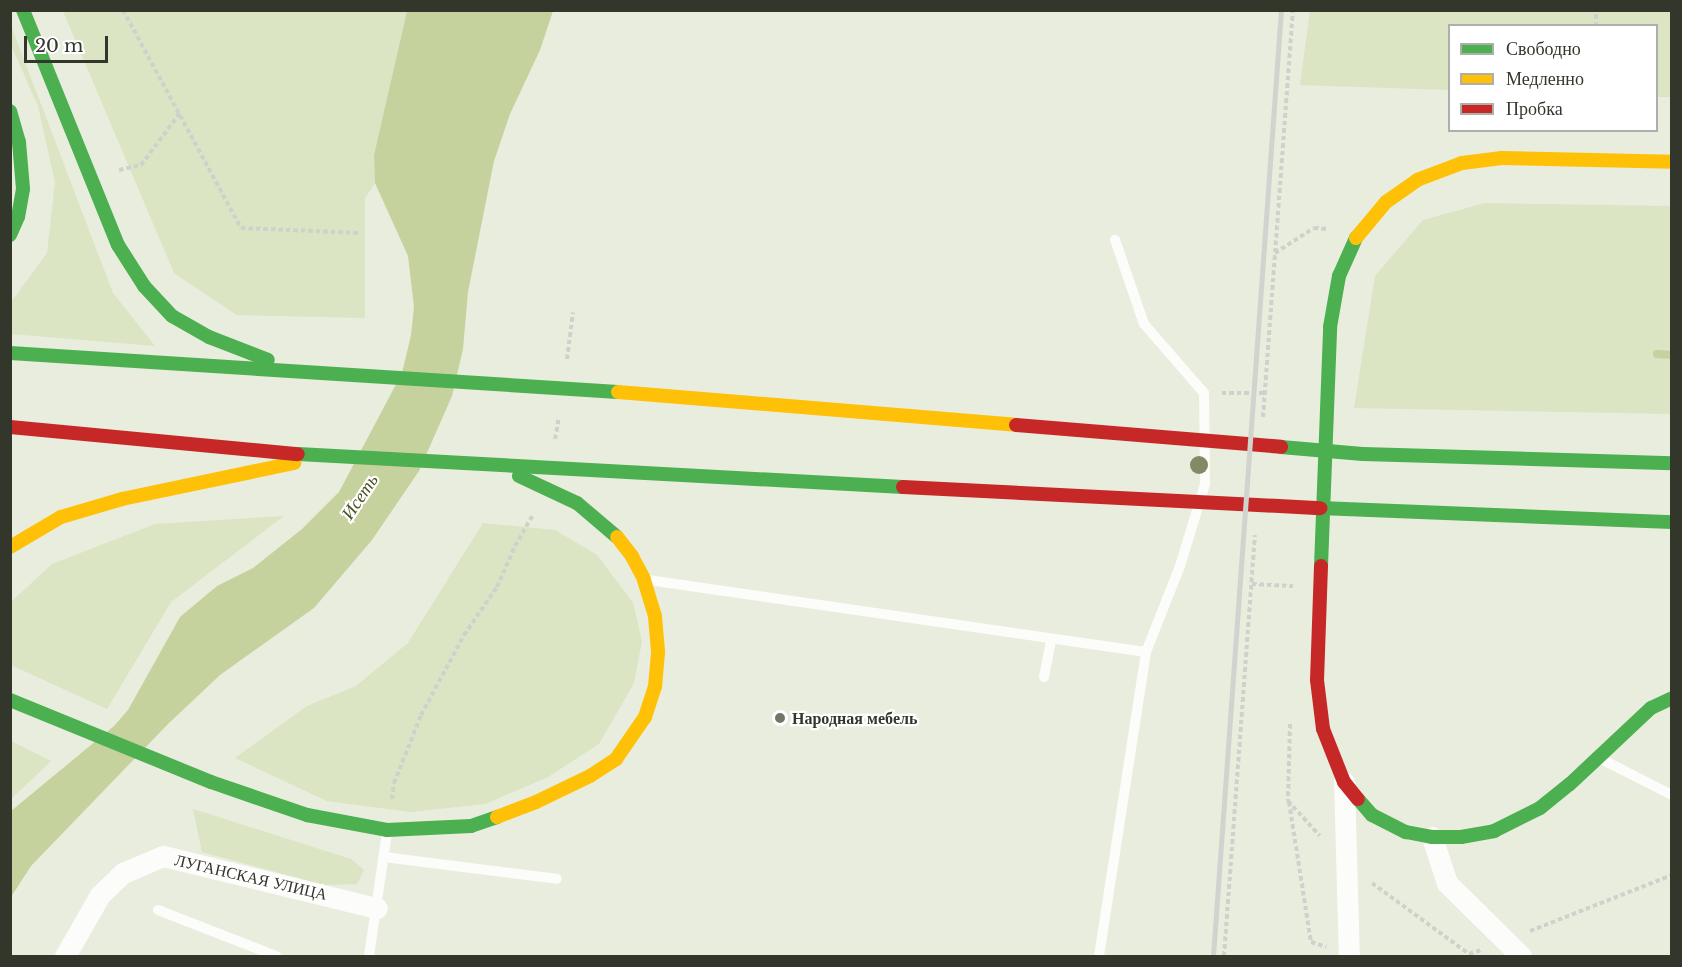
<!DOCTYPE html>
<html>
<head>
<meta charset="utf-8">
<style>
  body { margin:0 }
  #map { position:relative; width:1682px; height:967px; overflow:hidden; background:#e8eddd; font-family:"Libre Baskerville",serif }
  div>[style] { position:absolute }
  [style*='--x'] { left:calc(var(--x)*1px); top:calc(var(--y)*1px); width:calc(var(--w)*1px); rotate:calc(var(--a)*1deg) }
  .green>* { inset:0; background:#dbe4c3 }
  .water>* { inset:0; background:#c6d29d }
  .stream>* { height:8px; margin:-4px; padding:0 4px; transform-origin:4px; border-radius:4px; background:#c6d29d }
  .path>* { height:4px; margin-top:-2px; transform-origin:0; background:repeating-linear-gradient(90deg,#cfd1cc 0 4.5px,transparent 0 7.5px) }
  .lane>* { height:10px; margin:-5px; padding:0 5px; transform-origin:5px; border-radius:5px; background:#fcfcfa }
  .street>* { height:21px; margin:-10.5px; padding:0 10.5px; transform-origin:10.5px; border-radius:10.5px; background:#fcfcfa }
  .fast>* { height:14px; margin:-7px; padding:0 7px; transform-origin:7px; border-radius:7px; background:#4caf50 }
  .slow>* { height:14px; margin:-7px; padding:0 7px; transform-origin:7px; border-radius:7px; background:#ffc107 }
  .jam>* { height:14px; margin:-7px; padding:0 7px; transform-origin:7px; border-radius:7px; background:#c62828 }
  .rail>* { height:4.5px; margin:-2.25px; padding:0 2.25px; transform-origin:2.25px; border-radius:2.25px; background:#d1d3ce }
  .trees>* { width:18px; height:18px; margin:-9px; border-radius:50%; background:#828963 }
  .dots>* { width:16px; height:16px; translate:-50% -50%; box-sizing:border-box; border:3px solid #fff; border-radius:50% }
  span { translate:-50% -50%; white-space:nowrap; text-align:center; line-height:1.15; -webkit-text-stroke:4.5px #fff; paint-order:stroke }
  .poi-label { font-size:16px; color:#33362b; font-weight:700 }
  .left { translate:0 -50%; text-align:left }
  .street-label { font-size:16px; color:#33362b }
  .water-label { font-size:18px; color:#48511e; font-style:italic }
  .frame { position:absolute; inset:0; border:12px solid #33362b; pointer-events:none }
  .legend { position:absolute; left:1448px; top:24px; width:210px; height:108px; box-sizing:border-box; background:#fff; border:2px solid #adafaa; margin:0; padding:8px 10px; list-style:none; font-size:18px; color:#33362b }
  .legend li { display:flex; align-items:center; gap:12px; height:30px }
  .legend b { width:30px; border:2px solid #adafaa }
  .scale { position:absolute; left:24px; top:36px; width:84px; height:27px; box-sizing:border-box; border:3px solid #33362b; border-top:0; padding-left:8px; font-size:18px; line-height:21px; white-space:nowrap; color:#33362b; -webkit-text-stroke:4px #fff; paint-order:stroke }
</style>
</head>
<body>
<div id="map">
  <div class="green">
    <i style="clip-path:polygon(63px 11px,407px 11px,374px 155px,375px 183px,365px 198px,365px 318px,237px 315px,174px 273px)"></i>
    <i style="clip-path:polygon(1310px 11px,1671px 11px,1671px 97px,1657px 97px,1656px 26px,1450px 26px,1449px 90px,1300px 85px)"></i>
    <i style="clip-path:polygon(10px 23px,113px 293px,155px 346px,11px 334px,11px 302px,47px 253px,55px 182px,38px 106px,11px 45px)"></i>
    <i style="clip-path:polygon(1485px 203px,1671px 206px,1671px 414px,1354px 408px,1375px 276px,1423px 220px)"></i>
    <i style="clip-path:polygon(284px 516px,171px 602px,107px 709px,11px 665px,11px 602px,52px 564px,155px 524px)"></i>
    <i style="clip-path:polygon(483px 523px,555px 530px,597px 555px,633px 603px,642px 641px,634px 683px,599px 744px,548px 777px,485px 804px,410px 812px,327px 801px,235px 758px,307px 706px,356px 686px,408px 643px)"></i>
    <i style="clip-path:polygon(11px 741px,51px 761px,11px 799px)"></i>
    <i style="clip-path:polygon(193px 809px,351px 859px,364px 870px,357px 884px,325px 885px,202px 852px)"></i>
  </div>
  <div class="water">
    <i style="clip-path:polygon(407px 11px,553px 11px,540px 50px,510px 114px,494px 161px,468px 292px,463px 349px,452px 396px,419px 471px,372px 540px,314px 608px,220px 675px,168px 724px,31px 866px,11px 897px,11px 811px,114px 726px,128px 710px,180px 617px,217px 586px,253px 568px,302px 529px,339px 492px,402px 373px,411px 335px,414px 307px,408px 256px,375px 183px,374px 155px)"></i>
  </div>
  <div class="stream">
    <i style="--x:1657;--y:354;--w:15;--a:4"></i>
  </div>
  <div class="path">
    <i style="--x:123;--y:10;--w:248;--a:61.6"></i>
    <i style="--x:241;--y:228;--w:119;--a:2.4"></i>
    <i style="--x:1596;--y:26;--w:16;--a:-90"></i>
    <i style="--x:119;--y:170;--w:23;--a:-13"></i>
    <i style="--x:141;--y:165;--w:65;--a:-53.1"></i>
    <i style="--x:1275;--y:253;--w:46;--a:-32.7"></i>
    <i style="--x:1314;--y:228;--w:15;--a:4"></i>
    <i style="--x:567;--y:359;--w:47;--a:-82.7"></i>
    <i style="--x:1222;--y:393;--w:43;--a:0"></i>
    <i style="--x:1263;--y:417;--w:408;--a:-85.8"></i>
    <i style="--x:555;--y:439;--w:22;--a:-80"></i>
    <i style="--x:1252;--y:584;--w:41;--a:2.8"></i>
    <i style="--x:1290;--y:724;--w:77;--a:91.5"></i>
    <i style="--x:1288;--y:801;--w:47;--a:47.6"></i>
    <i style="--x:392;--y:799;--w:16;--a:-83"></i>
    <i style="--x:394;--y:783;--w:73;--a:-68.3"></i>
    <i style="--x:421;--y:715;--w:91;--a:-61.7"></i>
    <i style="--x:464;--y:635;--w:58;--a:-55.5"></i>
    <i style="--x:497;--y:587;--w:45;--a:-66.3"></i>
    <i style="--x:515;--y:546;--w:36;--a:-60"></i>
    <i style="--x:1289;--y:802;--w:142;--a:81.1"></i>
    <i style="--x:1311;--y:942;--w:16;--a:18"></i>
    <i style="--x:1372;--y:883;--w:120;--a:36.2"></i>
    <i style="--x:1469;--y:954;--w:13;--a:-18"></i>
    <i style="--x:1530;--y:931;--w:153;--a:-21.5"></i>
    <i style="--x:1224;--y:956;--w:422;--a:-85.8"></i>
  </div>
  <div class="lane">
    <i style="--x:648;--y:580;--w:503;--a:8.23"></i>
    <i style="--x:1044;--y:677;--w:38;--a:-79"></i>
    <i style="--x:1603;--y:760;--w:77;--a:26.9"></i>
    <i style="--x:384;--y:857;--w:174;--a:7.2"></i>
    <i style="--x:158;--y:910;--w:127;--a:21.3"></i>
    <i style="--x:369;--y:956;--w:124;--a:-81.7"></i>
    <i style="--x:1099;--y:956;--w:308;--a:-81.2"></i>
    <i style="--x:1146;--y:652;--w:92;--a:-68.4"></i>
    <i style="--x:1180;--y:566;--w:86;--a:-73"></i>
    <i style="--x:1205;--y:484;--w:91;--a:-90.6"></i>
    <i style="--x:1204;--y:393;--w:91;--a:-131"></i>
    <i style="--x:1144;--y:324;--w:89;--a:-109"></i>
  </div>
  <div class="street">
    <i style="--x:1344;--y:782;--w:174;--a:88.4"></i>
    <i style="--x:1432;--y:837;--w:48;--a:71.9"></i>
    <i style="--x:1447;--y:883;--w:104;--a:44.6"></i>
    <i style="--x:65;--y:956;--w:70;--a:-60.2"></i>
    <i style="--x:100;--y:895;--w:32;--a:-44"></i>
    <i style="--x:123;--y:873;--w:43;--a:-23"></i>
    <i style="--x:163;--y:856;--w:220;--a:13.7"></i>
  </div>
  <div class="fast">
    <i style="--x:23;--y:10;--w:253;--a:68"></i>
    <i style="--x:118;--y:245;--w:49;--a:57.6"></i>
    <i style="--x:144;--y:286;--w:41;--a:47"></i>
    <i style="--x:172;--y:316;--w:43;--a:29.6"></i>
    <i style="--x:209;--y:337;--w:63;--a:21.3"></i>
    <i style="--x:10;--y:111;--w:32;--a:74"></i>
    <i style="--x:19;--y:142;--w:47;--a:85.1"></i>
    <i style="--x:23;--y:189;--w:28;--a:100"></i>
    <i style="--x:18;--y:217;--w:20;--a:114"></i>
    <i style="--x:10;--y:353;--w:609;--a:3.67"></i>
    <i style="--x:1281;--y:447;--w:82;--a:4.9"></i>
    <i style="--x:1363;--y:454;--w:309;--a:1.7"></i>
    <i style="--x:298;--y:454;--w:606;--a:3.12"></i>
    <i style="--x:519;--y:476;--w:64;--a:25"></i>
    <i style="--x:577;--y:503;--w:52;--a:40.4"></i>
    <i style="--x:1320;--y:508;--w:352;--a:2.3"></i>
    <i style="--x:1321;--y:566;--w:239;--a:-87.8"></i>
    <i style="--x:1330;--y:327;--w:52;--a:-80"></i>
    <i style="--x:1339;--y:276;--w:42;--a:-65.9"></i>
    <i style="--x:10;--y:700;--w:217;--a:22.2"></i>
    <i style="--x:211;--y:782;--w:102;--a:19"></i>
    <i style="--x:307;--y:815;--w:81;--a:10.6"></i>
    <i style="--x:387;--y:830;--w:84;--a:-2.7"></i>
    <i style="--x:471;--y:826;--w:28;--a:-19"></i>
    <i style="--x:1358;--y:799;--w:21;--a:49"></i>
    <i style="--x:1372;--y:815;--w:38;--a:27"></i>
    <i style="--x:1406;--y:832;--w:26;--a:11"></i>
    <i style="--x:1432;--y:837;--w:29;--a:0"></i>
    <i style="--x:1461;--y:837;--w:34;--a:-10"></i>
    <i style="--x:1494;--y:831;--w:51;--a:-26.6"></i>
    <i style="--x:1540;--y:808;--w:38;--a:-39"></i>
    <i style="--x:1570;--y:784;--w:111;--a:-43.2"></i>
    <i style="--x:1651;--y:708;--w:23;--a:-25"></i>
  </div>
  <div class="slow">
    <i style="--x:1356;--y:238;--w:47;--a:-50.2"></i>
    <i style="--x:1386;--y:202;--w:38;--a:-35"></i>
    <i style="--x:1417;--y:180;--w:48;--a:-20.7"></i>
    <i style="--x:1462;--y:163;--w:40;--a:-7.1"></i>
    <i style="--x:1502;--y:158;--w:170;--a:1.3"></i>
    <i style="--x:618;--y:392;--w:399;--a:4.7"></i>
    <i style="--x:10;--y:547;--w:59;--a:-30.5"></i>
    <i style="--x:61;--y:517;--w:64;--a:-16.4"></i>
    <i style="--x:122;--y:499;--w:176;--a:-11.8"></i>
    <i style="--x:497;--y:817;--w:42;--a:-21"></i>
    <i style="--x:536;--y:802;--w:60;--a:-25.7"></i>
    <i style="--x:590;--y:776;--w:31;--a:-33"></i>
    <i style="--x:616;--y:759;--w:51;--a:-55.4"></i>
    <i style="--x:645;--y:717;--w:32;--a:-72"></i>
    <i style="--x:655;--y:687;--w:36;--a:-85"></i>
    <i style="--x:658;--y:651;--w:35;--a:-95"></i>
    <i style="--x:655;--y:616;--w:39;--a:-107"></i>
    <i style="--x:644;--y:579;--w:26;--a:-118"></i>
    <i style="--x:632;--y:556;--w:24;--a:-128"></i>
  </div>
  <div class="jam">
    <i style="--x:1016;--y:425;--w:266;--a:4.7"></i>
    <i style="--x:10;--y:427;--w:289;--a:5.4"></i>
    <i style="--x:903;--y:487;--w:418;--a:2.9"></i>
    <i style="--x:1321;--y:566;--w:114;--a:92"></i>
    <i style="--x:1317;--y:680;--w:49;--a:83"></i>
    <i style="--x:1323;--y:729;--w:57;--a:68.4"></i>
    <i style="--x:1344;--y:782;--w:22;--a:51"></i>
  </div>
  <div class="rail">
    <i style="--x:1213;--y:956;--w:948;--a:-85.89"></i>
  </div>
  <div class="trees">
    <i style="left:1199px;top:465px"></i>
  </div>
  <div class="dots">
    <i style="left:780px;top:718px;background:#727669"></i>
  </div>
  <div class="poi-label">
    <span class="left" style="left:792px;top:718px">Народная мебель</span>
  </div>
  <div class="street-label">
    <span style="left:251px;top:877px;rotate:13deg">ЛУГАНСКАЯ УЛИЦА</span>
  </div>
  <div class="water-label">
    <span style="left:360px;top:497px;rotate:-56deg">Исеть</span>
  </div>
  <div class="frame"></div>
  <ul class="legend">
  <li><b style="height:8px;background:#4caf50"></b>Свободно</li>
  <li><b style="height:8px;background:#ffc107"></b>Медленно</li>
  <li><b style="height:8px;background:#c62828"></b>Пробка</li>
  </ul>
  <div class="scale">20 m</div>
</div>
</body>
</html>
